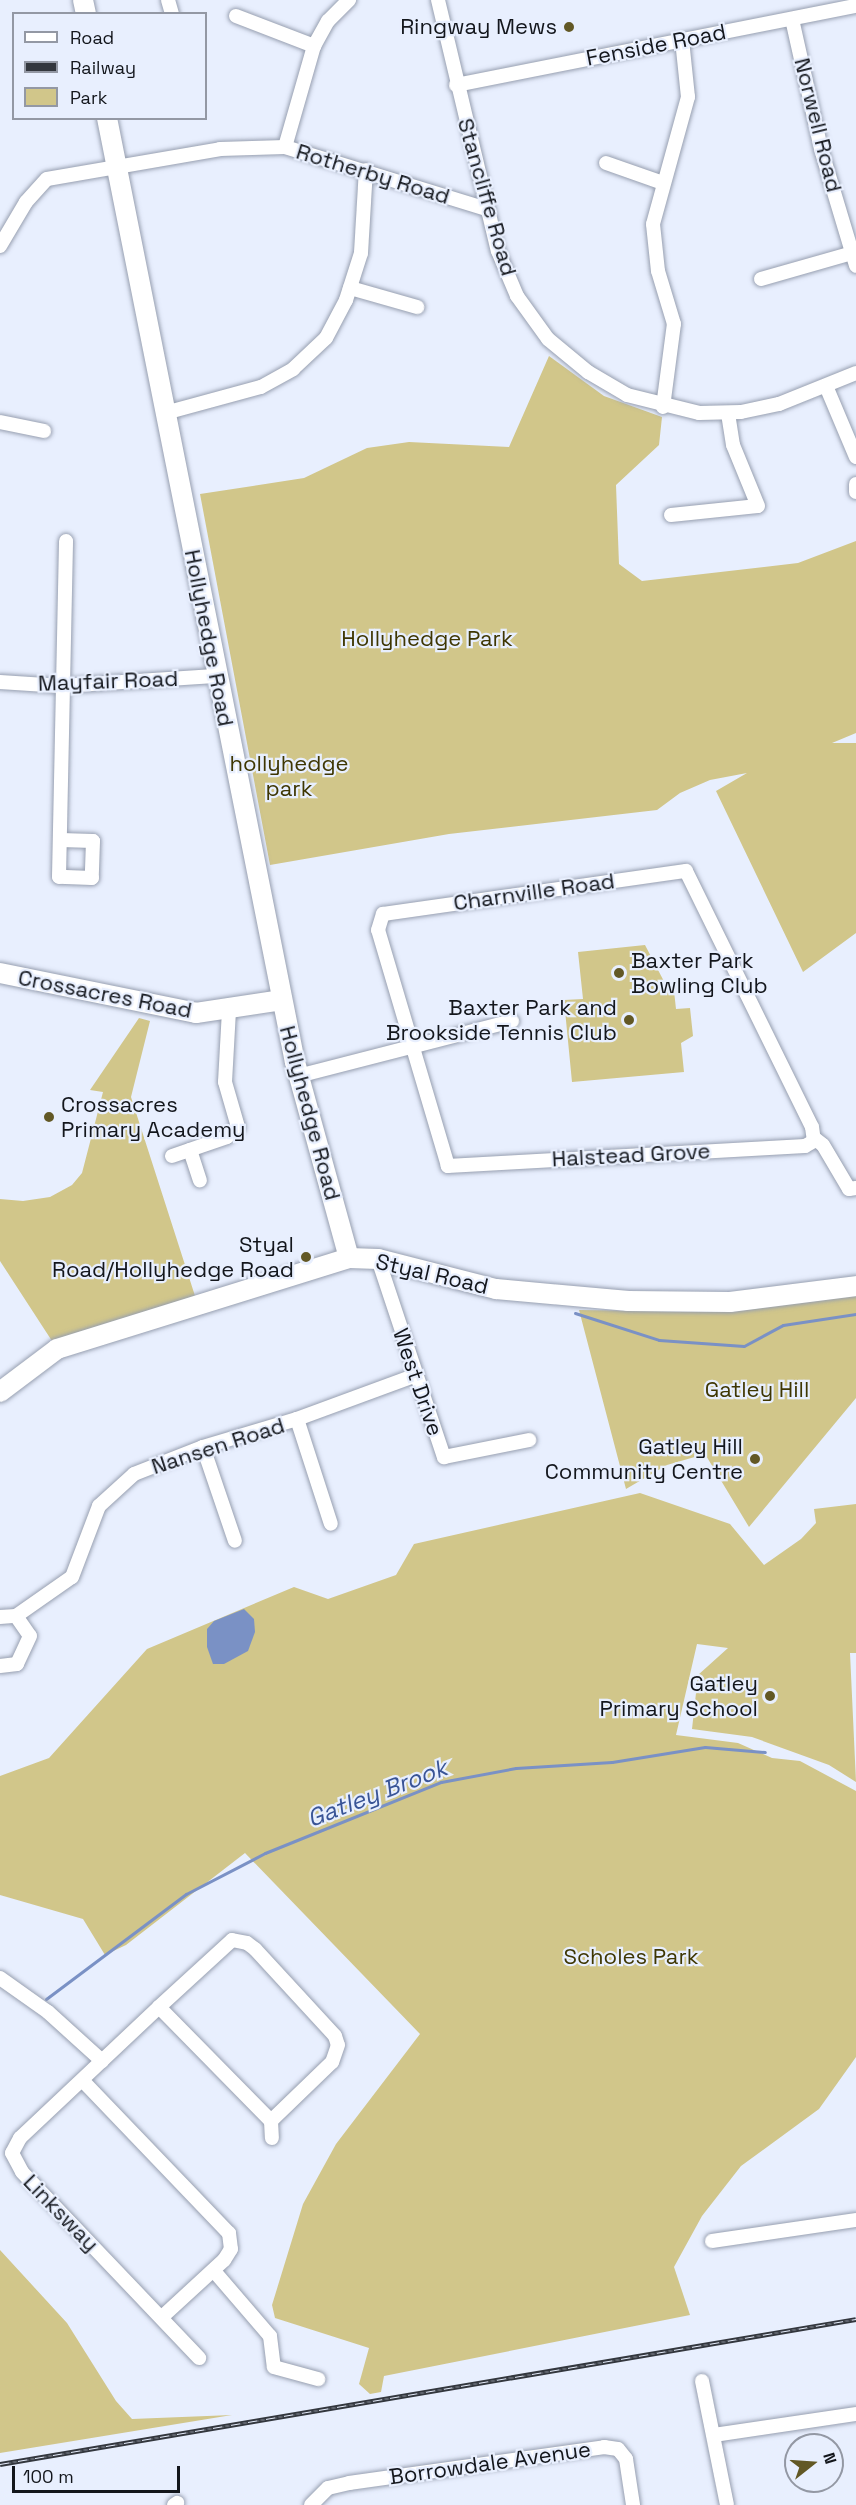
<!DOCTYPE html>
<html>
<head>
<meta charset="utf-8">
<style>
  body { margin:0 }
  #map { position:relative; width:856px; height:2505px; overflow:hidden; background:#e8effe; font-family:"Space Grotesk",sans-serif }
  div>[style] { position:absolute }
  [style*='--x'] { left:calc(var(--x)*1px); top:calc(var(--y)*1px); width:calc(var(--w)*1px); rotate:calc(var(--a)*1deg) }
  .green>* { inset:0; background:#d1c68a }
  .water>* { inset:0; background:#7a91c5 }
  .stream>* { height:3px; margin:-1.5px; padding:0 1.5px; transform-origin:1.5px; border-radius:1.5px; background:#7a91c5 }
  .roads { filter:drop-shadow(0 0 2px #979fb0) drop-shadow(0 0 2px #979fb0) }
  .street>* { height:14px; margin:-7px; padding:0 7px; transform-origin:7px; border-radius:7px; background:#fff }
  .secondary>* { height:20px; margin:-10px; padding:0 10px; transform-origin:10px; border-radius:10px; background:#fff }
  .rail>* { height:5px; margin-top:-2.5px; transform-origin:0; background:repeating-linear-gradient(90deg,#e8effe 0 9px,#33373e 0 18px); box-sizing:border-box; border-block:2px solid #33373e }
  .dots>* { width:16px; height:16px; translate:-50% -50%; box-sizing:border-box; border:3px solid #e8effe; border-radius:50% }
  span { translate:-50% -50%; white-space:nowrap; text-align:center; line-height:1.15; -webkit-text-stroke:4.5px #e8effe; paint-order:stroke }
  .poi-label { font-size:22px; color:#13161c }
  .right { translate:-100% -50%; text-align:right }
  .left { translate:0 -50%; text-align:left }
  .street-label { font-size:22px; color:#13161c }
  .park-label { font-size:22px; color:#3e3602 }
  .water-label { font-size:24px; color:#395496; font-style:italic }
  .legend { position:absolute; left:12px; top:12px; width:195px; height:108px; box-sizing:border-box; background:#e8effe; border:2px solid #9398a4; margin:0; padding:8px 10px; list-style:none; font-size:18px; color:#13161c }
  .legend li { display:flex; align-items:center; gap:12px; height:30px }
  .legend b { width:30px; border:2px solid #9398a4 }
  .north { position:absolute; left:784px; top:2433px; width:60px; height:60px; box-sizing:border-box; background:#e8effe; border:2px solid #9398a4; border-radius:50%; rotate:73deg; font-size:16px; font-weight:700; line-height:24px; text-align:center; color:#13161c }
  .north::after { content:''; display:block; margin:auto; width:21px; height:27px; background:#625825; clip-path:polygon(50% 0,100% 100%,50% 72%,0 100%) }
  .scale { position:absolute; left:12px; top:2466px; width:168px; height:27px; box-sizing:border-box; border:3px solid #13161c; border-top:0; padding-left:8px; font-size:18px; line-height:21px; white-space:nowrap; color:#13161c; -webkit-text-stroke:4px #e8effe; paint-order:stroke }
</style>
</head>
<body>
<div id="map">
  <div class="green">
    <i style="clip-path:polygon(549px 356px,604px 396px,662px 417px,659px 445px,616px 485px,619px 564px,642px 581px,798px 563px,856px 541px,856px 733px,832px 743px,856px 743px,856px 933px,803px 972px,716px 791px,747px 773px,710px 780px,680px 793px,657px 810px,449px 834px,270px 865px,200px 494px,304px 478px,367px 448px,409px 442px,509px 447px)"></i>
    <i style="clip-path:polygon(645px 945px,669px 991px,674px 991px,676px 1009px,690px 1008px,693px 1036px,681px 1043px,684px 1072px,572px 1082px,564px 1000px,583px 999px,578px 952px)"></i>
    <i style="clip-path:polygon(139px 1018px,150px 1021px,131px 1097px,196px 1299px,52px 1341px,0 1261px,0 1199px,23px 1201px,50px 1197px,72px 1185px,82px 1173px,103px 1092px,90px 1090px)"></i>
    <i style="clip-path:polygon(856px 1294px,856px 1398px,749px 1527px,705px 1454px,667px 1465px,626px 1489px,579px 1310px,728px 1312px)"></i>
    <i style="clip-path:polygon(640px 1493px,730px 1524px,764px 1565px,801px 1539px,816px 1523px,814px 1509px,856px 1504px,856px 1653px,850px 1653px,856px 1782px,829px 1765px,752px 1737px,692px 1729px,698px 1675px,728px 1648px,697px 1644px,676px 1735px,738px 1743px,772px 1758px,800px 1761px,856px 1791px,856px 2057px,819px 2109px,741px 2166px,702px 2216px,674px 2267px,690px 2315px,384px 2376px,381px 2392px,370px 2394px,359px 2384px,369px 2348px,275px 2318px,272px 2305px,303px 2204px,336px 2144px,420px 2034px,245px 1853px,126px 1945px,105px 1955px,83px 1919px,0 1895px,0 1776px,49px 1758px,147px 1649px,294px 1587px,328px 1599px,396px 1575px,414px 1544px)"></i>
    <i style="clip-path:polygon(0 2250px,67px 2323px,116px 2401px,132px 2419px,232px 2415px,0 2453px)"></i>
  </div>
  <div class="water">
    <i style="clip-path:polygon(244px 1609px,254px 1619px,255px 1632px,248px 1651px,224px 1664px,213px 1664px,207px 1647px,207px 1629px,214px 1621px)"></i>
  </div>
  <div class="stream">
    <i style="--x:575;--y:1313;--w:88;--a:17.8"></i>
    <i style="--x:659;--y:1340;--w:85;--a:4"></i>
    <i style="--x:744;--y:1346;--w:44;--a:-28.3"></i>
    <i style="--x:783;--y:1325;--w:74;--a:-8.6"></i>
    <i style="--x:46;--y:1999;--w:175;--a:-36.9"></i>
    <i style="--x:186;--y:1894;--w:89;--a:-27.4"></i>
    <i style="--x:265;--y:1853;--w:190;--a:-22"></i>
    <i style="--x:441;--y:1782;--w:76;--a:-10.6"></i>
    <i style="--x:516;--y:1768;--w:96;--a:-3.6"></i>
    <i style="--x:612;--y:1762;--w:94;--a:-9.2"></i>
    <i style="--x:705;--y:1747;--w:60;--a:4.8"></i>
  </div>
  <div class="roads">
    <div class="street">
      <i style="--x:168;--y:0;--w:15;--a:74"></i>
      <i style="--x:438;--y:0;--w:258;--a:76.6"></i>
      <i style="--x:498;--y:251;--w:49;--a:67.1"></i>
      <i style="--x:517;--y:296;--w:53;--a:54.2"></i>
      <i style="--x:548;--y:339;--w:52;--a:39.5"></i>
      <i style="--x:588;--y:372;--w:45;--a:30.5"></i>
      <i style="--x:627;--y:395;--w:74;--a:14"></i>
      <i style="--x:699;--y:413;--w:42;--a:-1.4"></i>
      <i style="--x:741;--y:412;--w:39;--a:-12"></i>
      <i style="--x:779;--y:404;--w:83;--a:-21.9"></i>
      <i style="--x:236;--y:16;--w:84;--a:21"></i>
      <i style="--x:792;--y:19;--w:133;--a:77.4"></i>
      <i style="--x:821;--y:149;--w:122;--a:73.3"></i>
      <i style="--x:456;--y:85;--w:408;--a:-11.2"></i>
      <i style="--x:285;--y:147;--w:105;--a:-74"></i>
      <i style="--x:314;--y:46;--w:29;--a:-61"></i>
      <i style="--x:328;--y:21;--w:30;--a:-45"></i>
      <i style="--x:606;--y:163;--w:60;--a:19.3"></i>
      <i style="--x:0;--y:246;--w:51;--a:-59.4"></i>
      <i style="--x:26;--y:202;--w:31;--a:-48"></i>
      <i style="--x:47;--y:179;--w:176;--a:-9.8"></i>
      <i style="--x:220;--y:149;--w:65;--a:-1.8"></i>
      <i style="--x:285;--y:147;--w:210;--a:17.1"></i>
      <i style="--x:761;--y:279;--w:99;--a:-15.9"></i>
      <i style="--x:350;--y:288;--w:70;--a:15.8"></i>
      <i style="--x:826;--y:386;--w:77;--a:67.1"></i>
      <i style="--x:663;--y:407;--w:84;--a:-82.5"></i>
      <i style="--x:674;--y:324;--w:55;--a:-106.8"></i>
      <i style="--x:658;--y:271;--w:47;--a:-96.1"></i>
      <i style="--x:653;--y:224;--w:132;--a:-74.6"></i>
      <i style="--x:688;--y:97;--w:57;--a:-96"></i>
      <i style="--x:165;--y:413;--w:99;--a:-15.2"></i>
      <i style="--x:261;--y:387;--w:37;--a:-29"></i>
      <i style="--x:293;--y:369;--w:45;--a:-43.2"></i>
      <i style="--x:326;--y:338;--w:43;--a:-62.2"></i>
      <i style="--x:346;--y:300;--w:49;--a:-72.3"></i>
      <i style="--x:361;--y:253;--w:83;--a:-86.6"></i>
      <i style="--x:0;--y:422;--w:45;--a:11.6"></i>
      <i style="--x:856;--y:484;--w:8;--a:90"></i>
      <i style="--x:671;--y:515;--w:87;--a:-5.9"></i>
      <i style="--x:758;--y:506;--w:66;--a:-112.3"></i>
      <i style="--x:733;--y:445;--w:32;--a:-99"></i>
      <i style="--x:0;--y:682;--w:61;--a:3.8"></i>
      <i style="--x:61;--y:686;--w:154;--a:-3.7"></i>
      <i style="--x:61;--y:840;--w:32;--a:2"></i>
      <i style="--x:93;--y:841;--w:37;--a:92"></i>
      <i style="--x:92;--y:878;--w:33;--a:-178"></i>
      <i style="--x:59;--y:877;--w:336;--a:-88.8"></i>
      <i style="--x:686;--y:871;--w:285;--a:63.8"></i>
      <i style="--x:812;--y:1127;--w:14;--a:82"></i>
      <i style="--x:814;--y:1141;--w:10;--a:151"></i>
      <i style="--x:805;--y:1146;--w:358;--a:176.8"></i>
      <i style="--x:448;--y:1166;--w:246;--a:-106.5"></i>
      <i style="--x:378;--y:930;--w:17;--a:-73"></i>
      <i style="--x:383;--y:914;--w:306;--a:-8.1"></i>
      <i style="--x:298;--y:1076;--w:221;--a:-14.4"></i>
      <i style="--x:814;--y:1138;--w:11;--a:38"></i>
      <i style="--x:823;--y:1145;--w:51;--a:59.4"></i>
      <i style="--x:849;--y:1189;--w:7;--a:-8"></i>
      <i style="--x:190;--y:1150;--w:32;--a:72"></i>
      <i style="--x:172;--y:1156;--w:58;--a:-19.1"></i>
      <i style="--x:227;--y:1137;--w:15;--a:-42"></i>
      <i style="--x:238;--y:1127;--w:47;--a:-106.1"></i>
      <i style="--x:225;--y:1082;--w:71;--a:-86.8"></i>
      <i style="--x:378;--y:1259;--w:209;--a:71.6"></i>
      <i style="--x:444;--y:1457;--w:87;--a:-11.3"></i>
      <i style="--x:297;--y:1419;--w:110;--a:72.1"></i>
      <i style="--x:203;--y:1447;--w:99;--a:71.2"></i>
      <i style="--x:16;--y:1616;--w:68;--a:-34.9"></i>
      <i style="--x:72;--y:1577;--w:76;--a:-69.2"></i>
      <i style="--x:99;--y:1506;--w:47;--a:-42.4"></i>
      <i style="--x:134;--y:1474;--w:74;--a:-21.4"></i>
      <i style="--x:203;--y:1447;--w:98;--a:-16.6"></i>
      <i style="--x:297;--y:1419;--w:125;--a:-20.2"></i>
      <i style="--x:0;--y:1617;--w:16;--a:-4"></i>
      <i style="--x:16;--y:1616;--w:24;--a:55"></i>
      <i style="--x:30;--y:1636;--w:31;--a:115"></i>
      <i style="--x:17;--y:1664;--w:17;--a:173"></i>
      <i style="--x:232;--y:1940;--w:15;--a:11"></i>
      <i style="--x:247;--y:1943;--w:10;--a:37"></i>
      <i style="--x:255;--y:1949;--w:118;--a:47.4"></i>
      <i style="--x:335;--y:2036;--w:9;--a:72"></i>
      <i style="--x:338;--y:2045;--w:18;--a:109"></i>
      <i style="--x:332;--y:2062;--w:85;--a:136"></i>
      <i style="--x:271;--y:2121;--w:160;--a:-134.5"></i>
      <i style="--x:159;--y:2007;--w:99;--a:-42.5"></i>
      <i style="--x:0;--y:1978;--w:59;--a:35.3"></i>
      <i style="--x:48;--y:2012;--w:73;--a:42.2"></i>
      <i style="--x:159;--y:2007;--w:191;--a:136.7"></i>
      <i style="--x:20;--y:2138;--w:17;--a:118"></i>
      <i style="--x:12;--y:2153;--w:21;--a:62"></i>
      <i style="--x:22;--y:2172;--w:257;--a:46.4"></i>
      <i style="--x:83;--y:2081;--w:211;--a:46.2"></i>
      <i style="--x:229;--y:2233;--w:16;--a:83"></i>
      <i style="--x:231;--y:2249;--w:13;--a:122"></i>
      <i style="--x:224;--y:2260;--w:84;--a:137.4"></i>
      <i style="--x:271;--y:2121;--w:17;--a:87"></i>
      <i style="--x:712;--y:2241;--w:146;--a:-8.3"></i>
      <i style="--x:214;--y:2271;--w:86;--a:49.3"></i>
      <i style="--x:270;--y:2336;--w:31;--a:83"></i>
      <i style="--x:274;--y:2367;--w:46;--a:15.3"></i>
      <i style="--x:702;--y:2381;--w:126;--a:78.6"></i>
      <i style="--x:714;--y:2435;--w:144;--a:-8.4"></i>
      <i style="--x:174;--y:2505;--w:4;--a:-34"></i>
      <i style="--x:311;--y:2505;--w:24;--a:-45"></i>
      <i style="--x:328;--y:2488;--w:22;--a:-13"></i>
      <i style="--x:349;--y:2483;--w:258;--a:-8"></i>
      <i style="--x:604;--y:2447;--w:14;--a:8"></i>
      <i style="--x:618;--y:2449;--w:13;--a:51"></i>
      <i style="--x:626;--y:2459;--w:47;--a:81.3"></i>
    </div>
    <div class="secondary">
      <i style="--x:83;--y:0;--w:14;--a:78"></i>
      <i style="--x:107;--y:118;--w:963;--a:78.74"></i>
      <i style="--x:295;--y:1062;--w:203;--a:74.6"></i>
      <i style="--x:0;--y:973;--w:200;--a:11.5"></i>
      <i style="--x:196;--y:1013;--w:87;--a:-8.6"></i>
      <i style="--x:0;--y:1392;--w:71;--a:-37"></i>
      <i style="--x:57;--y:1349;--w:306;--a:-17.3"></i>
      <i style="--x:349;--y:1258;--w:29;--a:2"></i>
      <i style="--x:378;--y:1259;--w:122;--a:14.3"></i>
      <i style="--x:496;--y:1289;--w:133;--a:5.2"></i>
      <i style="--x:628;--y:1301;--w:102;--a:0.6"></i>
      <i style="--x:730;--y:1302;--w:127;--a:-7.2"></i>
    </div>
  </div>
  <div class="rail">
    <i style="--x:0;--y:2464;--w:868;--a:-9.61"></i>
  </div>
  <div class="dots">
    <i style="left:569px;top:27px;background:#625825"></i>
    <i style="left:619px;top:973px;background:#625825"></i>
    <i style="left:629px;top:1020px;background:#625825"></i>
    <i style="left:49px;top:1117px;background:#625825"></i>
    <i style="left:306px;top:1257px;background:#625825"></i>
    <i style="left:755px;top:1459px;background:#625825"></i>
    <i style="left:770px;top:1696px;background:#625825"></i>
  </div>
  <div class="poi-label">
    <span class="right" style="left:557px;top:27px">Ringway Mews</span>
    <span class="left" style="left:631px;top:973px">Baxter Park<br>Bowling Club</span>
    <span class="right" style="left:617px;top:1020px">Baxter Park and<br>Brookside Tennis Club</span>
    <span class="left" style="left:61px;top:1117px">Crossacres<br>Primary Academy</span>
    <span class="right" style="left:294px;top:1257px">Styal<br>Road/Hollyhedge Road</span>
    <span class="right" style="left:743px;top:1459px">Gatley Hill<br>Community Centre</span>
    <span class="right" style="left:758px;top:1696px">Gatley<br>Primary School</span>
  </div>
  <div class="street-label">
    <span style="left:656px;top:45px;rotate:-11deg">Fenside Road</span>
    <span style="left:818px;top:125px;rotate:76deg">Norwell Road</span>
    <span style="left:373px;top:174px;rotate:17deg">Rotherby Road</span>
    <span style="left:487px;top:197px;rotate:74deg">Stancliffe Road</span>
    <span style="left:209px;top:638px;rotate:79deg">Hollyhedge Road</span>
    <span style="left:108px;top:681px;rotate:-2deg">Mayfair Road</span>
    <span style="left:534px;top:892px;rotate:-8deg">Charnville Road</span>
    <span style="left:105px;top:994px;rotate:11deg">Crossacres Road</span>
    <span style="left:310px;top:1113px;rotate:75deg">Hollyhedge Road</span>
    <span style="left:631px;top:1155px;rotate:-3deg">Halstead Grove</span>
    <span style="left:432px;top:1274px;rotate:13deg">Styal Road</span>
    <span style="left:418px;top:1382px;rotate:71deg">West Drive</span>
    <span style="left:218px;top:1446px;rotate:-18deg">Nansen Road</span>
    <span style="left:61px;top:2213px;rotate:46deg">Linksway</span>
    <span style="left:490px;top:2463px;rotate:-8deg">Borrowdale Avenue</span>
  </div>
  <div class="park-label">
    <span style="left:427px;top:639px">Hollyhedge Park</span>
    <span style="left:289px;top:776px">hollyhedge<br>park</span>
    <span style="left:757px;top:1390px">Gatley Hill</span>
    <span style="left:631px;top:1957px">Scholes Park</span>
  </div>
  <div class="water-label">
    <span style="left:377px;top:1793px;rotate:-21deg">Gatley Brook</span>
  </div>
  <ul class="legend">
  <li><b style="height:8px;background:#fff"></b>Road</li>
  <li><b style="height:8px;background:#33373e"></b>Railway</li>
  <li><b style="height:16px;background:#d1c68a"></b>Park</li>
  </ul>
  <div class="north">N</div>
  <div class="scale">100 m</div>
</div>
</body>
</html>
